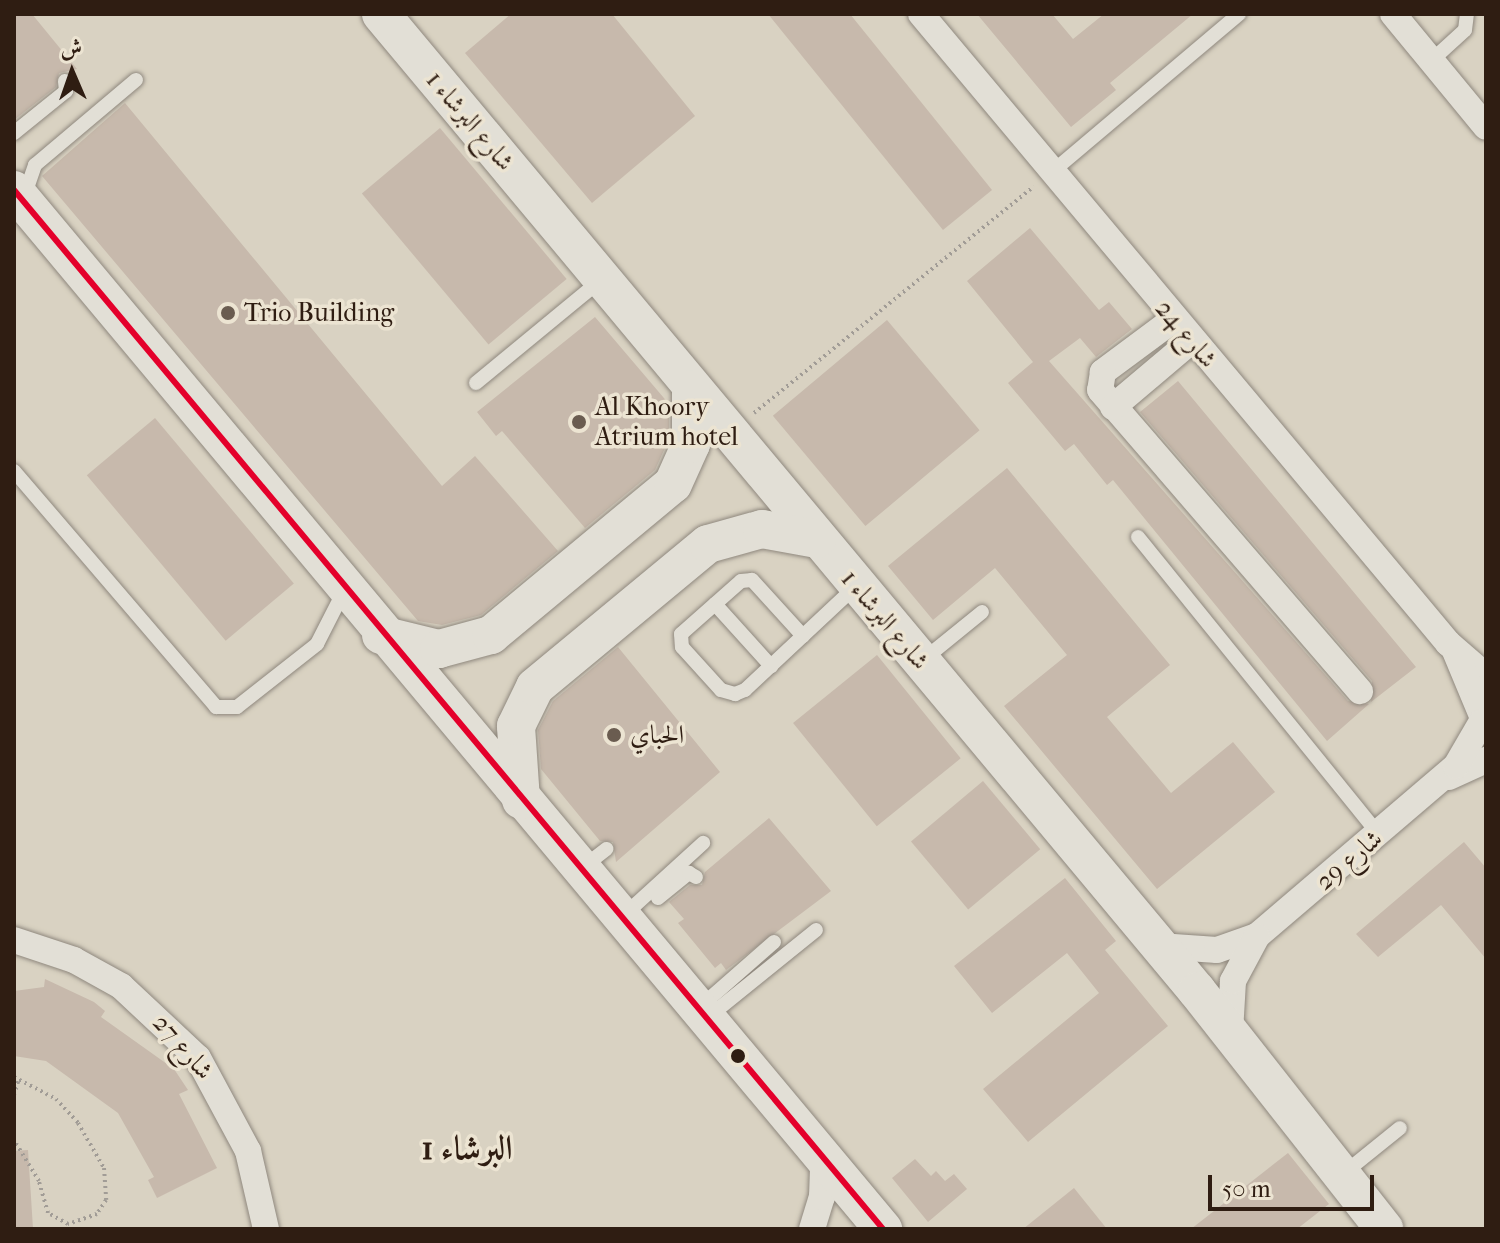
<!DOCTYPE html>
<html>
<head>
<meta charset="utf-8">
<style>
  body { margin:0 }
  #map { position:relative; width:1500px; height:1243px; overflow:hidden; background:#d9d2c2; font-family:"IM FELL French Canon",Amiri,serif }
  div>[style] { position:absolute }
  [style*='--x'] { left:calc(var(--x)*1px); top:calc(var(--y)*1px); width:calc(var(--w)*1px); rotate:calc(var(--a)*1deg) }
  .building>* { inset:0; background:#c7b9ac; transform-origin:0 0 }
  .path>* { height:4px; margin-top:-2px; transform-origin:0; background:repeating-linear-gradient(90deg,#a19c96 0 2px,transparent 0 6px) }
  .roads { filter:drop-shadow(0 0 2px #8f887e) drop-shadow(0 0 2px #8f887e) }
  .lane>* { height:14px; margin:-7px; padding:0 7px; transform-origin:7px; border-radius:7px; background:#e2dfd6 }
  .street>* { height:26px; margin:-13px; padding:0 13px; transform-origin:13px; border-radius:13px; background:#e2dfd6 }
  .secondary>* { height:38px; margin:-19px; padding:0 19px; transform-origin:19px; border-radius:19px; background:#e2dfd6 }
  .bus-1>* { height:6px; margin:-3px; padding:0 3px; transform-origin:3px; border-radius:3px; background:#e4002b }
  .dots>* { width:22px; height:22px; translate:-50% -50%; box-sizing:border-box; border:4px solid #ece4d2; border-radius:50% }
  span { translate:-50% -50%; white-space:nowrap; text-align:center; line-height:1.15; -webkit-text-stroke:7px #ece4d2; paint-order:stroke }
  .street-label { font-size:26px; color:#2f1d12 }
  .poi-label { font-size:26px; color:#2f1d12 }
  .left { translate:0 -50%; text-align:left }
  .district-label { font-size:34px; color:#2f1d12; font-weight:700 }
  .frame { position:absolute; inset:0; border:16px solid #2f1d12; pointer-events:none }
  .north { position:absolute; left:32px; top:32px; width:80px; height:80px; -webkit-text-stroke:6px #ece4d2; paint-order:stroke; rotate:358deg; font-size:22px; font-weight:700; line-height:32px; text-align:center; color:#2f1d12 }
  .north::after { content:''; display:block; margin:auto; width:28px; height:36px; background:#2f1d12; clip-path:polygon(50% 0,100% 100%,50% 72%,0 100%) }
  .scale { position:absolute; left:1208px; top:1175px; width:166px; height:36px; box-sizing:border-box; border:4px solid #2f1d12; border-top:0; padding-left:10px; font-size:24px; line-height:28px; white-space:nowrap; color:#2f1d12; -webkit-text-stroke:6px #ece4d2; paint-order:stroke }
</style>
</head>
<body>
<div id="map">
  <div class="building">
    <i style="clip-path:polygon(14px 14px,32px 14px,77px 69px,59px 73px,56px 87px,14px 120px)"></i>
    <i style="clip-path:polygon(511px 14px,612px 14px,695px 116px,592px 203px,465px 53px)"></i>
    <i style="clip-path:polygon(768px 14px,850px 14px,992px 190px,943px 230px)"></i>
    <i style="clip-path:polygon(977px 14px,1052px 14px,1073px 39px,1104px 14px,1193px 14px,1110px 83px,1116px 90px,1071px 127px)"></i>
    <i style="clip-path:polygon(125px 103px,442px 486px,475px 456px,558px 551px,481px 615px,442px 625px,418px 621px,42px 176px)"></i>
    <i style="left:440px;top:128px;width:197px;height:102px;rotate:50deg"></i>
    <i style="clip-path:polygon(1030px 228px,1099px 310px,1109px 302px,1132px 329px,1096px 357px,1080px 338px,1049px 361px,1348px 701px,1369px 704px,1327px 741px,1113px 480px,1107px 485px,1074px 444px,1065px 451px,1008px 383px,1033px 362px,967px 281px)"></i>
    <i style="clip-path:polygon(595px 317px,669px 404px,669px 439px,655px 470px,585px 528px,502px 431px,496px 436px,477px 412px)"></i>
    <i style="left:887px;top:320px;width:144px;height:149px;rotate:50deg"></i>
    <i style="clip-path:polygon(1178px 381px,1416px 667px,1371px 702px,1372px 681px,1140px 412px)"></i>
    <i style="left:155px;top:418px;width:216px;height:89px;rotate:50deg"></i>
    <i style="clip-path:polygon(1007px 468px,1170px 665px,1107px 717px,1171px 793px,1233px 742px,1275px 792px,1157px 889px,1004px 706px,1067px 655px,995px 568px,933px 620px,888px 566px)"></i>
    <i style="clip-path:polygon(618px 647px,720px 772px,616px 862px,613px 842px,600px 841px,541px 769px,538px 730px,553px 701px)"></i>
    <i style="left:877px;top:655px;width:133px;height:108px;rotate:51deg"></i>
    <i style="left:983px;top:781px;width:89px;height:94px;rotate:50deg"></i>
    <i style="clip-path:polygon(769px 818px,831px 891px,726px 970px,721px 963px,715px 968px,678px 923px,684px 919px,669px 902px,690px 885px,702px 885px,705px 872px)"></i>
    <i style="clip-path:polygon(1464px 842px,1486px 868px,1486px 959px,1441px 905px,1378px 957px,1356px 934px)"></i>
    <i style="clip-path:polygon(1065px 878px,1116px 941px,1105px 950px,1168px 1026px,1028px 1142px,983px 1089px,1099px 993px,1067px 953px,992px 1013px,954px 966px)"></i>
    <i style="clip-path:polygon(45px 979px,94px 1002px,105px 1011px,101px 1017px,174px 1069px,188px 1090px,179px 1094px,217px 1168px,157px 1198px,148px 1180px,154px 1177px,118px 1113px,46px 1061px,14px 1056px,14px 991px,44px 987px)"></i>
    <i style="clip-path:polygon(28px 1150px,33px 1229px,14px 1229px,14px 1151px)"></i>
    <i style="clip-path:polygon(1288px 1153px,1329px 1204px,1297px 1229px,1191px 1229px)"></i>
    <i style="clip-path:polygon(915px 1159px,931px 1176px,936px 1171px,945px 1181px,954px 1174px,967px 1189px,928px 1222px,892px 1178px)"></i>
    <i style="clip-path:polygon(1074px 1188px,1107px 1229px,1023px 1229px)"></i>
  </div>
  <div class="path">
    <i style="--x:754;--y:413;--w:360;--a:-39"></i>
    <i style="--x:14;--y:1077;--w:47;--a:27.6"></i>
    <i style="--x:56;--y:1099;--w:33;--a:47"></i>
    <i style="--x:78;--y:1123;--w:52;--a:60"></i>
    <i style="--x:104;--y:1168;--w:32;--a:86"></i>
    <i style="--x:106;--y:1200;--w:17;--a:123"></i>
    <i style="--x:97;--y:1214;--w:31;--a:161"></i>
    <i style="--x:68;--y:1224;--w:23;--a:-151"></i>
    <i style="--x:48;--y:1213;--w:33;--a:-106"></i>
    <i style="--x:39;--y:1181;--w:48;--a:-121.4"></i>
    <i style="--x:14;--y:1095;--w:17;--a:-73"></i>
  </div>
  <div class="roads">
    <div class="lane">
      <i style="--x:1431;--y:61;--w:46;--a:-42.4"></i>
      <i style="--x:1465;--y:30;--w:16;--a:-83"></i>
      <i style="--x:14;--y:133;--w:67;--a:-38.9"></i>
      <i style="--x:66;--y:91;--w:10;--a:-96"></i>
      <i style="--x:1052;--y:172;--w:245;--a:-40.2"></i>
      <i style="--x:25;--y:194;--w:31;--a:-71"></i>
      <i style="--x:35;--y:165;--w:132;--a:-40.1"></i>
      <i style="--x:476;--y:383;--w:162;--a:-39.5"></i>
      <i style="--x:14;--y:471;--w:311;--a:49.4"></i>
      <i style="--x:216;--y:707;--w:21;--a:0"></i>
      <i style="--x:237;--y:707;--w:102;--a:-38.2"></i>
      <i style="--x:317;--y:644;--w:59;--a:-63"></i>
      <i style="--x:1138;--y:537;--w:383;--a:51"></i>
      <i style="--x:715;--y:604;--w:84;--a:47.9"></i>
      <i style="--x:803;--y:636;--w:76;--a:-132.3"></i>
      <i style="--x:752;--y:580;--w:11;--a:175"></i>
      <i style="--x:741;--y:581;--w:80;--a:138.5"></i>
      <i style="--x:681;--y:634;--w:13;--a:86"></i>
      <i style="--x:682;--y:647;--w:58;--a:47.8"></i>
      <i style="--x:721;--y:690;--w:15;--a:16"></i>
      <i style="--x:735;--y:694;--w:11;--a:-22"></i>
      <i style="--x:745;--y:690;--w:152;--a:-43.1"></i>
      <i style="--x:923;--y:660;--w:76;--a:-39.1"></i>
      <i style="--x:582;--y:868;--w:31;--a:-38"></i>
      <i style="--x:658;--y:898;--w:40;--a:-39"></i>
      <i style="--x:689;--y:873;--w:8;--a:30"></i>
      <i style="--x:622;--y:917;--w:110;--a:-42.4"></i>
      <i style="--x:701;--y:1006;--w:97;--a:-41.2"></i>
      <i style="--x:707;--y:1018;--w:140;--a:-38.9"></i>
      <i style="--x:1343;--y:1174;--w:73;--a:-38.9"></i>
    </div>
    <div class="street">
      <i style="--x:921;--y:14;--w:821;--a:50.04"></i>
      <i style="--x:1448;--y:643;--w:50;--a:41"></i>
      <i style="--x:1393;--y:14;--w:146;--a:50.5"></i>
      <i style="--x:1174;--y:319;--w:89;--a:143.3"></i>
      <i style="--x:1103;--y:372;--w:18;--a:99"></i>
      <i style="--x:1100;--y:390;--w:398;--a:49.2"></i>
      <i style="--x:1113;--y:407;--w:102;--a:-40.2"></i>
      <i style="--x:1455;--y:651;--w:70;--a:67.4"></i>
      <i style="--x:1449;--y:777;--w:41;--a:-24.7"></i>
      <i style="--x:14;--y:940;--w:63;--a:18.4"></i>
      <i style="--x:74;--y:960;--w:54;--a:29"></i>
      <i style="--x:121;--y:986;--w:105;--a:43.1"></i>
      <i style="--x:198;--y:1058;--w:106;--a:61.7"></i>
      <i style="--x:248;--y:1151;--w:80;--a:77"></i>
      <i style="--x:1159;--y:946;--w:58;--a:3.9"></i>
      <i style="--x:1217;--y:950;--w:42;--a:-19.3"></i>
      <i style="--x:1257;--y:936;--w:262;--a:-40.5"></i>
      <i style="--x:1456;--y:766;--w:50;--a:-59.8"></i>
      <i style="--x:1230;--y:1032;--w:51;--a:-86.6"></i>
      <i style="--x:1233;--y:981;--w:51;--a:-61.9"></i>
      <i style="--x:812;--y:1229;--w:34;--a:-73"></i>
      <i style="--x:822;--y:1197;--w:38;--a:-88"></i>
    </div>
    <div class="secondary">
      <i style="--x:381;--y:14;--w:1273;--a:50.13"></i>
      <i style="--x:1197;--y:991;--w:303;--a:51.8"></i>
      <i style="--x:14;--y:190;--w:1355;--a:50.09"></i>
      <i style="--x:381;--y:635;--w:60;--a:13.6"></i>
      <i style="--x:439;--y:649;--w:54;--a:-15.1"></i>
      <i style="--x:491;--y:635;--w:236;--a:-39.7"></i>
      <i style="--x:673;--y:484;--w:44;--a:-65.8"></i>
      <i style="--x:691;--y:444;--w:55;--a:-90"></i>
      <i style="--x:521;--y:800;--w:74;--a:-93.9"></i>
      <i style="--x:516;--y:726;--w:43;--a:-64"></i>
      <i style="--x:535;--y:687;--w:224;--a:-39.6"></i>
      <i style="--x:708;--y:544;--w:56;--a:-15.5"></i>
      <i style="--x:762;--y:529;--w:56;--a:10.3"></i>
    </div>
  </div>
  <div class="bus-1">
    <i style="--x:14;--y:190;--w:1355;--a:50.09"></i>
  </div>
  <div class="dots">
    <i style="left:228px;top:313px;background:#6a5c50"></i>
    <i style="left:579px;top:422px;background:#6a5c50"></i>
    <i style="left:614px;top:735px;background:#6a5c50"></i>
    <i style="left:738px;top:1056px;background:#2f1d12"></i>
  </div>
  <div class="street-label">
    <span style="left:470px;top:121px;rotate:50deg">شارع البرشاء 1</span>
    <span style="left:1186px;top:334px;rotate:50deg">شارع 24</span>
    <span style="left:885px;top:620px;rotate:50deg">شارع البرشاء 1</span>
    <span style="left:1349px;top:860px;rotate:-40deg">شارع 29</span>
    <span style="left:183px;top:1047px;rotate:49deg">شارع 27</span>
  </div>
  <div class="poi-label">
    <span class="left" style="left:244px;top:313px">Trio Building</span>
    <span class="left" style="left:595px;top:422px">Al Khoory<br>Atrium hotel</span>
    <span class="left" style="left:630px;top:735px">الحباي</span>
  </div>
  <div class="district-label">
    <span style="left:467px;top:1149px">البرشاء 1</span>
  </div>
  <div class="frame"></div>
  <div class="north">ش</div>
  <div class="scale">50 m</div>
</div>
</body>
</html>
